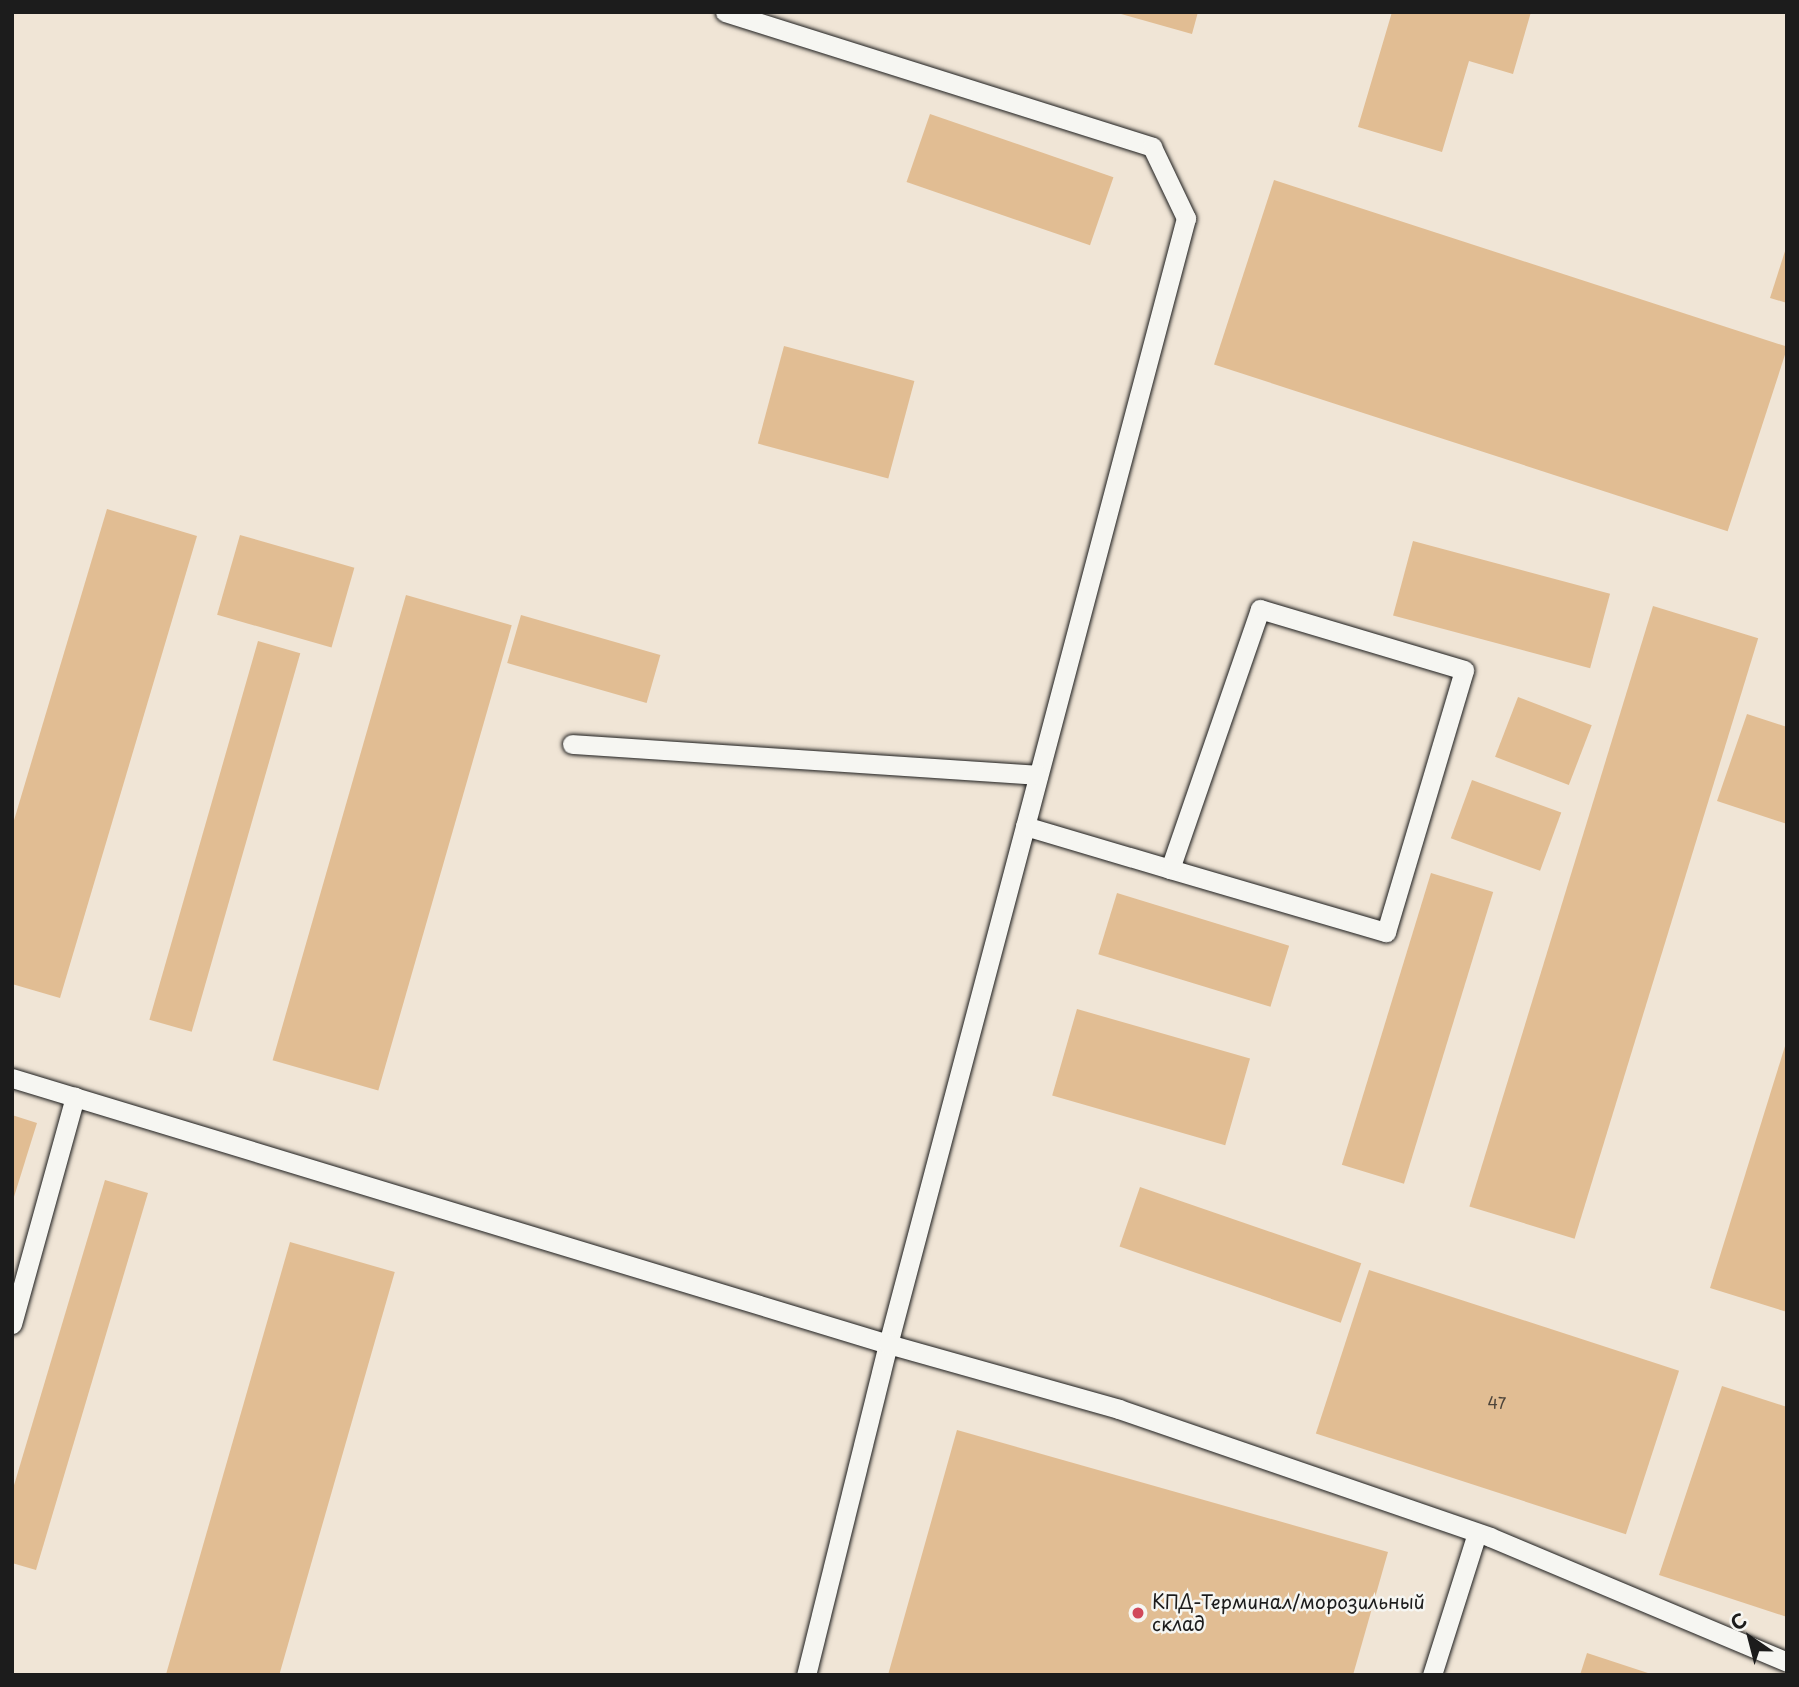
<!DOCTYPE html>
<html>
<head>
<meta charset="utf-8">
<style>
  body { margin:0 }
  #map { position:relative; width:1799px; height:1687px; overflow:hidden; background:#f6f6f2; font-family:"Playpen Sans",sans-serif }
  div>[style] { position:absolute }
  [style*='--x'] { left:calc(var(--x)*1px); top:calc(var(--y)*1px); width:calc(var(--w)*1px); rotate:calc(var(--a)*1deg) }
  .built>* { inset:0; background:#f0e5d6; transform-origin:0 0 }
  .building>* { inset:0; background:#e1bd93; transform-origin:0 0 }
  .roads { filter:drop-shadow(0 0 2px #1c1c1c) drop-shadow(0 0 2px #1c1c1c) }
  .lane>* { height:19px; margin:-9.5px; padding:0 9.5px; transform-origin:9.5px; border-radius:9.5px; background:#f6f6f2 }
  .dots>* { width:19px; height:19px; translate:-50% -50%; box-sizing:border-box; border:4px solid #f6f6f2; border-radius:50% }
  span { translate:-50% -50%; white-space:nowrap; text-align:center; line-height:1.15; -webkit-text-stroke:5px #f6f6f2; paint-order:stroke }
  .number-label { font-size:16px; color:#4d443a }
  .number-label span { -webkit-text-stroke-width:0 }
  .poi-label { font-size:19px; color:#1c1c1c }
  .left { translate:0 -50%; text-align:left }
  .frame { position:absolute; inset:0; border:14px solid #1c1c1c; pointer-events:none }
  .north { position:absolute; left:1715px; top:1603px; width:70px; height:70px; -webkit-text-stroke:5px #f6f6f2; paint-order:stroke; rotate:325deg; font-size:19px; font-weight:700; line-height:28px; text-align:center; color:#1c1c1c }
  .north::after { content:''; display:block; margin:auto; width:24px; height:32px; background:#1c1c1c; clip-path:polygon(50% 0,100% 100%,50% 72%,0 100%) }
</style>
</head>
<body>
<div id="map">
  <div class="built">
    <i style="left:12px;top:12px;width:1775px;height:1663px"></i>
  </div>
  <div class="building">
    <i style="clip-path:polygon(1114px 12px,1198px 12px,1192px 34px)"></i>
    <i style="clip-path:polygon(1392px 12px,1531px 12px,1513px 74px,1469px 61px,1442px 152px,1358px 127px)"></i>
    <i style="left:930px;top:114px;width:194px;height:72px;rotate:19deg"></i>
    <i style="left:1274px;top:180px;width:540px;height:194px;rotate:18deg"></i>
    <i style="clip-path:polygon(1786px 248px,1787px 248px,1787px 303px,1770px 298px)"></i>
    <i style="left:784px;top:346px;width:135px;height:101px;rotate:15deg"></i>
    <i style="clip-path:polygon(107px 509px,197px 536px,60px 998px,12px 984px,12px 827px)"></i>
    <i style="left:240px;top:535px;width:119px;height:83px;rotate:16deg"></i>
    <i style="left:1413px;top:541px;width:204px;height:77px;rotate:15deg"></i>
    <i style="left:406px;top:595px;width:110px;height:484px;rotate:16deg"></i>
    <i style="left:1653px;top:606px;width:110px;height:628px;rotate:17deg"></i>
    <i style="left:521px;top:615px;width:145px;height:50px;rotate:16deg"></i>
    <i style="left:258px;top:641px;width:44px;height:394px;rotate:16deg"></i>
    <i style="left:1518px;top:697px;width:79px;height:64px;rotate:21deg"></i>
    <i style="clip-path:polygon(1747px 714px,1787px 727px,1787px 824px,1717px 801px)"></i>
    <i style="left:1472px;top:780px;width:95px;height:62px;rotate:20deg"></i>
    <i style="left:1431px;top:873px;width:65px;height:305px;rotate:17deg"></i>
    <i style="left:1117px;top:893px;width:180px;height:64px;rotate:17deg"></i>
    <i style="left:1077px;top:1009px;width:180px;height:90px;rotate:16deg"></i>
    <i style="clip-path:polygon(1786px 1043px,1787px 1043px,1787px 1312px,1710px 1288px)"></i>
    <i style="clip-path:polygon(12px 1115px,37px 1123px,13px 1200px,12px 1200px)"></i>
    <i style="clip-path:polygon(105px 1180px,148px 1193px,36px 1570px,12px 1563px,12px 1492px)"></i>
    <i style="left:1140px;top:1187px;width:234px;height:63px;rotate:19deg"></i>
    <i style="left:290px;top:1242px;width:109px;height:452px;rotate:16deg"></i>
    <i style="left:1369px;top:1270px;width:326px;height:172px;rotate:18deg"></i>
    <i style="clip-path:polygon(1722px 1386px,1787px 1407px,1787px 1617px,1659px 1575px)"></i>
    <i style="clip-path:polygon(957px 1430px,1388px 1552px,1353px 1675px,888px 1675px)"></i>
    <i style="clip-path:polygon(1587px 1653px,1651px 1674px,1651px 1675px,1580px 1675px)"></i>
  </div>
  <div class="roads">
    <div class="lane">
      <i style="--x:725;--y:12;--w:448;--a:17.5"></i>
      <i style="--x:1152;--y:147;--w:79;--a:64.4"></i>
      <i style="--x:1186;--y:218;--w:1165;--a:104.82"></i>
      <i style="--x:888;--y:1344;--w:341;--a:103.9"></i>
      <i style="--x:572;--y:744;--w:467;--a:3.8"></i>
      <i style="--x:1025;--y:826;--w:151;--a:16.5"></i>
      <i style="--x:1170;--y:869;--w:225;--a:16.3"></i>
      <i style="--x:1386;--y:932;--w:273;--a:-73.4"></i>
      <i style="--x:1464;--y:670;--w:213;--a:-163.4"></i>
      <i style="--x:1260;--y:609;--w:275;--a:109.1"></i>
      <i style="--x:12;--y:1078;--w:915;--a:16.89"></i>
      <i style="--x:888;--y:1344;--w:240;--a:15.7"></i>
      <i style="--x:1119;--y:1409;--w:392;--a:19"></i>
      <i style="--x:1490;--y:1537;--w:322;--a:22.8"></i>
      <i style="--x:12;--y:1324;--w:236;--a:-74.5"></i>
      <i style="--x:1432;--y:1675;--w:149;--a:-72.4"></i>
    </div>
  </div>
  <div class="dots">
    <i style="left:1138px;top:1613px;background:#d1495b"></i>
  </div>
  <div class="number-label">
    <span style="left:1497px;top:1402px">47</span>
  </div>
  <div class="poi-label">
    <span class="left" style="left:1152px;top:1613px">КПД-Терминал/морозильный<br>склад</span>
  </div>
  <div class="frame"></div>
  <div class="north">С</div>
</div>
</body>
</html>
